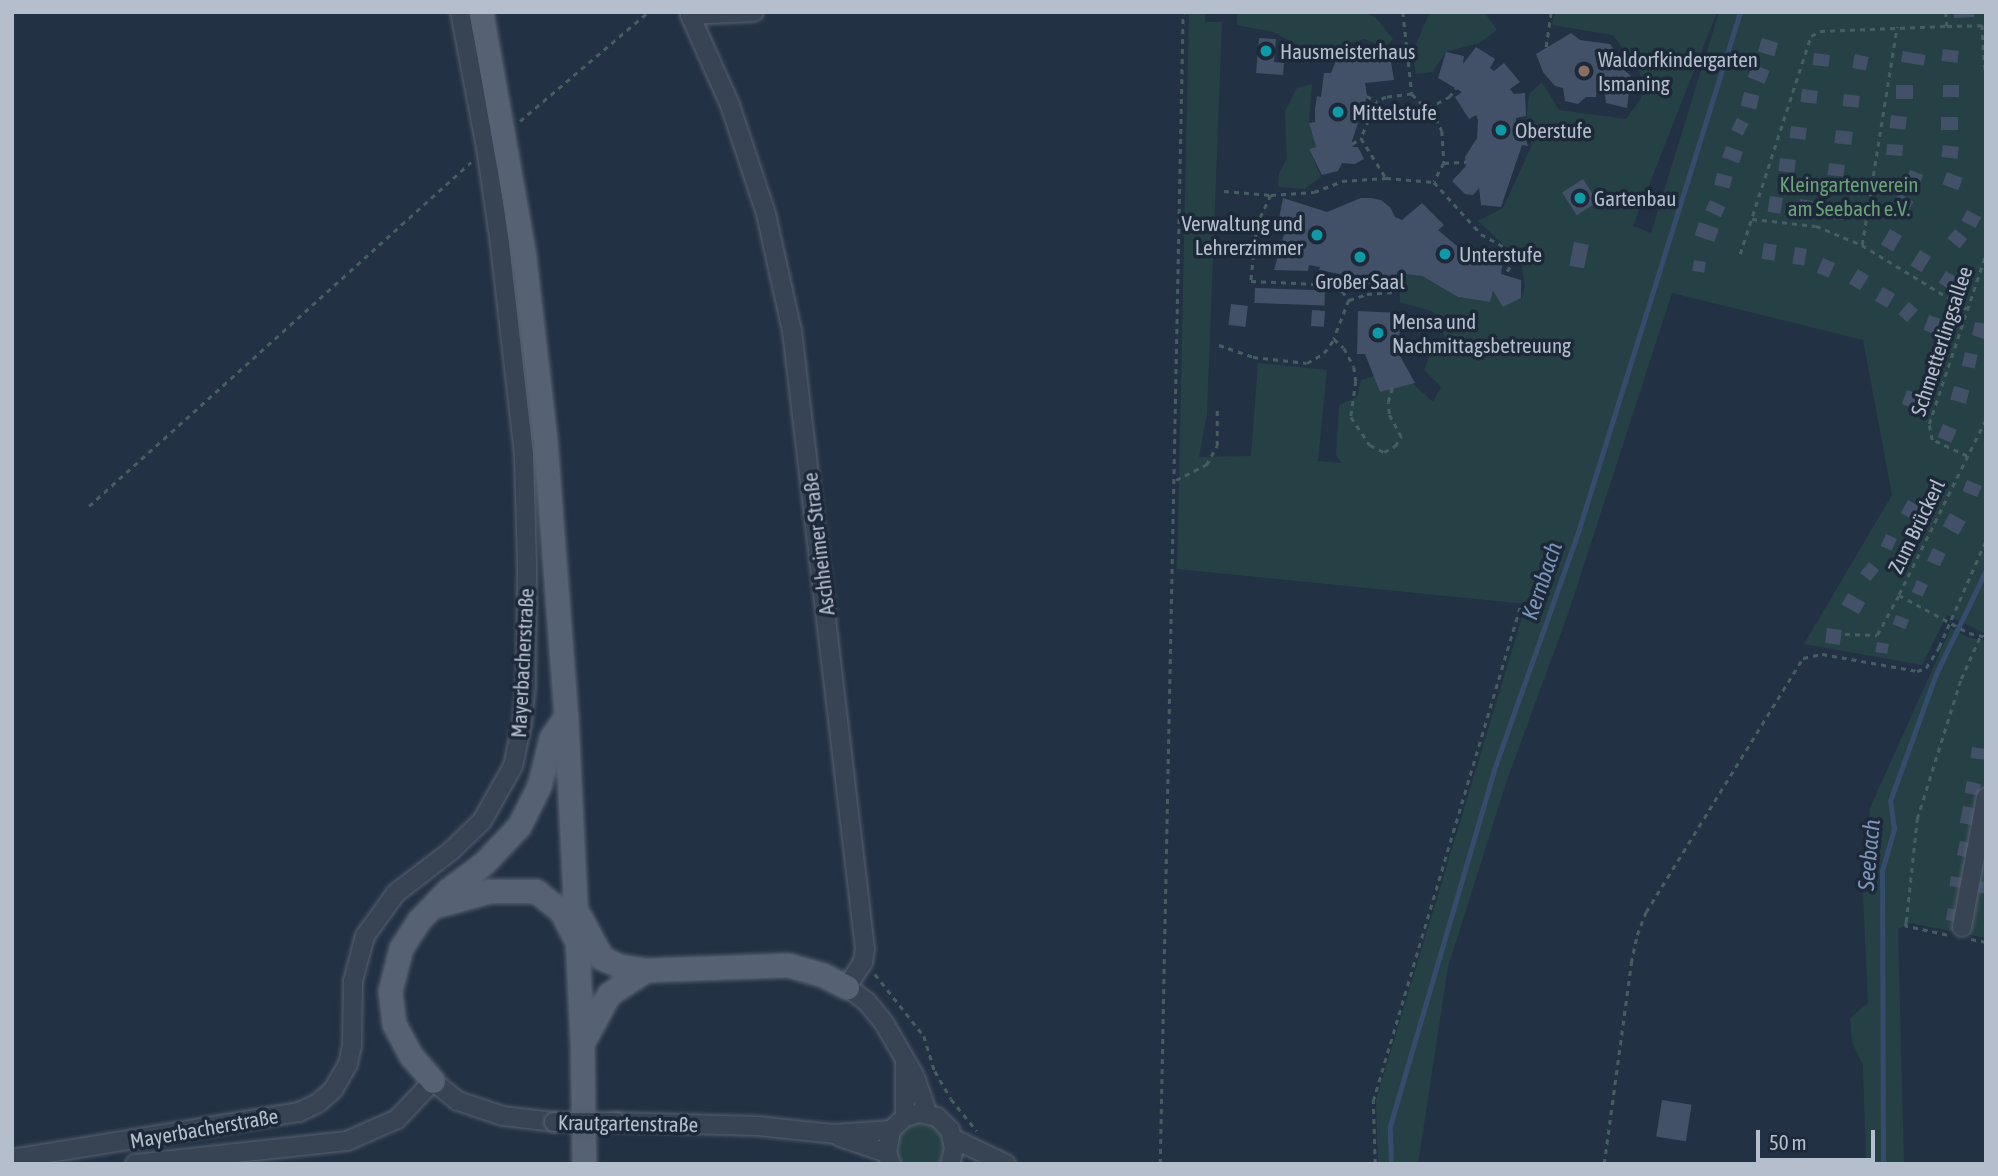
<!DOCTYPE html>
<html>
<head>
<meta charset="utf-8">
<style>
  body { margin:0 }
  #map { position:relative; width:1998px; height:1176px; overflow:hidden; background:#233144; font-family:"Asap Condensed",sans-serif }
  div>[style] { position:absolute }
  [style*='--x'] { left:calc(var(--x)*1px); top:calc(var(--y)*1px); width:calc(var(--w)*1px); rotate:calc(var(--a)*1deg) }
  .green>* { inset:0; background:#264145 }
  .stream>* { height:4.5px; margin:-2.25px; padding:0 2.25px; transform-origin:2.25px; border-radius:2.25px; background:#364c6d }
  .building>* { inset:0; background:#425167; transform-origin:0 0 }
  .path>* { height:2.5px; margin-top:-1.25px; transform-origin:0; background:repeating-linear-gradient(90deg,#445e61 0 5px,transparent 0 10px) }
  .roads { filter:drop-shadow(0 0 2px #566171) drop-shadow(0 0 2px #566171) }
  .minor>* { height:18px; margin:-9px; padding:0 9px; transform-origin:9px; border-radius:9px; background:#384354 }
  .major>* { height:23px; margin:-11.5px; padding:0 11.5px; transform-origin:11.5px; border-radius:11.5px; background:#566274 }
  .bridges { filter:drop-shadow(0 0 2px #566171) drop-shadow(0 0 2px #566171) }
  .minor-bridge>* { height:18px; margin:-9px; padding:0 9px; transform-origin:9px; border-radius:9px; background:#384354 }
  .dots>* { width:19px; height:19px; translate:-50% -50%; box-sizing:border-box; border:4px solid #1d2839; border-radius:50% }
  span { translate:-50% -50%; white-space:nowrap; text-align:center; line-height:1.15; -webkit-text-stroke:7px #1d2839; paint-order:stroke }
  .poi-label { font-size:21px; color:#b5becd }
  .left { translate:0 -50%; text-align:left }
  .right { translate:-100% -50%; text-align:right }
  .park-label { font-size:21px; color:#6aa177 }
  .street-label { font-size:21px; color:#b5becd }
  .water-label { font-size:23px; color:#7a94b8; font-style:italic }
  .frame { position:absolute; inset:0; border:14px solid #b5becd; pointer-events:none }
  .scale { position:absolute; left:1756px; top:1130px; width:119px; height:32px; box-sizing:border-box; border:4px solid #b5becd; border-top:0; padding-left:9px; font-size:21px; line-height:24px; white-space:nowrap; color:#b5becd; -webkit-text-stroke:5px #1d2839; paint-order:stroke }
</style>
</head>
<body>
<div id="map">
  <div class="green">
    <i style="clip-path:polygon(1189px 12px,1205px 12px,1205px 22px,1222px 22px,1207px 413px,1199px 457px,1251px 456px,1258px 363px,1327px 370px,1318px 461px,1342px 463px,1336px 455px,1339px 405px,1357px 397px,1361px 380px,1374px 376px,1380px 392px,1412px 383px,1433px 402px,1441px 387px,1424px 370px,1431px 352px,1445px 338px,1434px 312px,1400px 302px,1400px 273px,1422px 276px,1458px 297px,1490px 302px,1493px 291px,1503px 307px,1521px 298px,1525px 286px,1521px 261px,1478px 221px,1503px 208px,1532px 145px,1526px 123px,1529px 94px,1542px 82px,1559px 110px,1626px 119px,1641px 98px,1640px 73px,1613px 35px,1552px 25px,1555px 12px,1717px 12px,1633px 226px,1651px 233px,1719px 12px,1986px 12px,1986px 634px,1947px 615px,1922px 665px,1804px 644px,1892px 495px,1863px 340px,1672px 293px,1569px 611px,1507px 780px,1448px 967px,1418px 1164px,1378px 1164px,1376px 1100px,1526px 604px,1177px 569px)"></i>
    <i style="clip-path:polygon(1237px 12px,1364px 12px,1375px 17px,1393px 39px,1385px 48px,1365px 39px,1333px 47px,1301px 47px,1273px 32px,1237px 25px)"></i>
    <i style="clip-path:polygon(1430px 12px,1484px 12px,1497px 30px,1479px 43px,1446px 52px,1432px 72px,1416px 74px,1412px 53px)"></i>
    <i style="clip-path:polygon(1312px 84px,1309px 123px,1316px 147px,1309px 149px,1321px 177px,1304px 189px,1278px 187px,1279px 174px,1287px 158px,1285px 112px,1297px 88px)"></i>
    <i style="clip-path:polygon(1951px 628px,1967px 637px,1986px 641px,1986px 938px,1910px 923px,1898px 929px,1904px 1164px,1866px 1164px,1863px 1065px,1852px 1042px,1850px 1018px,1868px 1003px,1863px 895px,1870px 808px)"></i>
    <i style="clip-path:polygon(915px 1123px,933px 1125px,944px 1138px,946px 1147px,941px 1164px,901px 1164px,895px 1148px,896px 1140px,900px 1132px)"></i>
  </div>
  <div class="stream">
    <i style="--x:1391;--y:1164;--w:38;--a:-92"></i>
    <i style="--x:1390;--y:1126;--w:377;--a:-73.7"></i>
    <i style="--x:1496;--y:764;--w:249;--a:-70.5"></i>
    <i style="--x:1579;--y:529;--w:541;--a:-72.7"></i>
    <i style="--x:1883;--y:1164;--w:293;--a:-90.2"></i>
    <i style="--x:1882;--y:871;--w:44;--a:-74.1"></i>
    <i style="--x:1894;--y:829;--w:28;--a:-98"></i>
    <i style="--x:1890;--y:801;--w:135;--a:-70.1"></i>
    <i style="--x:1936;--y:674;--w:115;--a:-64.3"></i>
  </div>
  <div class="building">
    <i style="clip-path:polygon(1954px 12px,1974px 12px,1974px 17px,1954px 18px)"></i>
    <i style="clip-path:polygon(1571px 33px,1580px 40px,1610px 44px,1619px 56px,1624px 70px,1631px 76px,1627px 108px,1606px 103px,1604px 87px,1597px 87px,1596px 97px,1586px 97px,1578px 104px,1565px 101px,1563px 88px,1555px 86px,1543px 72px,1536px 54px)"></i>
    <i style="clip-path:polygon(1259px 38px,1276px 39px,1274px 62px,1284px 63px,1283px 75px,1256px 73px)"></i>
    <i style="left:1762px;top:38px;width:17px;height:14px;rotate:17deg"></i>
    <i style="clip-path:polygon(1476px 47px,1495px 59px,1490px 68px,1494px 71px,1504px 63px,1520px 82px,1510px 89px,1514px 94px,1525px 93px,1526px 116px,1516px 118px,1516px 122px,1521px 122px,1528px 146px,1522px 145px,1501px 207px,1481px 205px,1479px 188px,1473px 195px,1465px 194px,1452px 181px,1466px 166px,1465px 157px,1477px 138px,1478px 120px,1476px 115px,1469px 119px,1455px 97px,1462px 92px,1438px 78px,1446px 52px,1464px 56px,1463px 64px)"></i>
    <i style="left:1943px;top:49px;width:16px;height:12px;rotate:7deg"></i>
    <i style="clip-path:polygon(1389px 50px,1394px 80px,1365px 83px,1367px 96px,1352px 141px,1353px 147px,1358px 147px,1364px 159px,1355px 164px,1342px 163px,1338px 171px,1322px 175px,1309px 149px,1316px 147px,1309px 123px,1315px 122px,1315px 109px,1317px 96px,1321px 97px,1324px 73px,1331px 73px,1337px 58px,1345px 54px,1360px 59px,1360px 54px)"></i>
    <i style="left:1903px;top:51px;width:23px;height:11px;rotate:10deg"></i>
    <i style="left:1814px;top:53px;width:16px;height:12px;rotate:7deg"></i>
    <i style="left:1855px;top:54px;width:14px;height:14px;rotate:12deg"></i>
    <i style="left:1753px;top:64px;width:18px;height:14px;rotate:22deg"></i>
    <i style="left:1896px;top:85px;width:17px;height:14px"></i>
    <i style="left:1943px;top:85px;width:16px;height:12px"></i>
    <i style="left:1802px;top:89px;width:16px;height:13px;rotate:7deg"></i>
    <i style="left:1744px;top:92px;width:16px;height:14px;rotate:14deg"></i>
    <i style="left:1844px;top:94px;width:16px;height:12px;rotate:7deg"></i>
    <i style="left:1891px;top:115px;width:16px;height:13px;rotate:7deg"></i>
    <i style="left:1958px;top:117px;width:13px;height:17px;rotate:90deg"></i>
    <i style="left:1737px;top:118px;width:13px;height:13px;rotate:27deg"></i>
    <i style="left:1791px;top:126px;width:16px;height:12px;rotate:7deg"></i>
    <i style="left:1836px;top:130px;width:17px;height:13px;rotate:7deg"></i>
    <i style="left:1887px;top:144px;width:16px;height:11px;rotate:4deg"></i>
    <i style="left:1943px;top:145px;width:16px;height:12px;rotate:7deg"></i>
    <i style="left:1726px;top:146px;width:18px;height:12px;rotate:19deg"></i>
    <i style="left:1780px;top:158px;width:16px;height:13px;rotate:7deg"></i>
    <i style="left:1829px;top:163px;width:16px;height:12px;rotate:7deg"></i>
    <i style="left:1910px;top:170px;width:14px;height:14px;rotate:21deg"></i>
    <i style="left:1947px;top:172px;width:17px;height:13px;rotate:21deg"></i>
    <i style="left:1717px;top:173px;width:16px;height:12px;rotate:14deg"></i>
    <i style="left:1583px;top:179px;width:27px;height:25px;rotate:57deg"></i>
    <i style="left:1899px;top:193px;width:17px;height:14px;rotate:31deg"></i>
    <i style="left:1770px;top:196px;width:13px;height:16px;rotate:9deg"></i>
    <i style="clip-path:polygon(1283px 198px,1327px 212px,1361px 198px,1371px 198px,1381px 200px,1390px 207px,1395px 217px,1402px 220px,1422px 203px,1444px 225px,1438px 230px,1457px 246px,1469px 251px,1499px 256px,1503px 260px,1501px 274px,1521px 280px,1521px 298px,1503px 307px,1493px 291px,1490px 302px,1458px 297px,1422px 276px,1397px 273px,1396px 280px,1362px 287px,1340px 274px,1319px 270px,1320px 267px,1309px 265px,1308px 271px,1274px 270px,1286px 227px,1278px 224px)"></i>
    <i style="left:1800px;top:199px;width:13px;height:16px;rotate:9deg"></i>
    <i style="left:1710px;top:200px;width:17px;height:11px;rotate:25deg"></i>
    <i style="left:1834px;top:204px;width:10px;height:15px;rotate:6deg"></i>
    <i style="left:1967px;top:210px;width:16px;height:12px;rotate:27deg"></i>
    <i style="left:1699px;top:222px;width:21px;height:14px;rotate:19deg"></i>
    <i style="left:1890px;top:229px;width:14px;height:18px;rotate:30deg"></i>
    <i style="left:1955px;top:229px;width:16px;height:12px;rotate:40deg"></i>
    <i style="left:1574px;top:242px;width:15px;height:24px;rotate:11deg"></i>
    <i style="left:1764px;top:243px;width:13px;height:16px;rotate:9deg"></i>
    <i style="left:1795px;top:247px;width:12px;height:17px;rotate:9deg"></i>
    <i style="left:1920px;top:250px;width:13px;height:18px;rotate:32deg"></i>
    <i style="left:1823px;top:258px;width:13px;height:16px;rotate:23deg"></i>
    <i style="left:1694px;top:260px;width:12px;height:11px;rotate:9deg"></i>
    <i style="left:1858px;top:269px;width:13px;height:17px;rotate:32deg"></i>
    <i style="left:1946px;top:271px;width:15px;height:14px;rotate:32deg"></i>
    <i style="left:1883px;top:287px;width:14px;height:16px;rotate:30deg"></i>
    <i style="left:1255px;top:288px;width:70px;height:15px;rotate:2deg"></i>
    <i style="left:1909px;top:302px;width:12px;height:16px;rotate:42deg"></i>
    <i style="left:1231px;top:304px;width:17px;height:21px;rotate:7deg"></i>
    <i style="left:1312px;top:310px;width:13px;height:16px;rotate:4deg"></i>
    <i style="clip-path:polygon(1358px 311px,1400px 313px,1399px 354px,1415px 383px,1380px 392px,1365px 354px,1357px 354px)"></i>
    <i style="left:1929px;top:315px;width:12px;height:16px;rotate:20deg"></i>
    <i style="clip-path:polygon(1975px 322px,1986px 324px,1984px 339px,1972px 335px)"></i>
    <i style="left:1965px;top:352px;width:13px;height:14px;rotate:13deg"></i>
    <i style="left:1954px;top:386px;width:16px;height:14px;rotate:15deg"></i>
    <i style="left:1907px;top:390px;width:12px;height:15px;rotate:20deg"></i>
    <i style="left:1943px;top:424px;width:15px;height:14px;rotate:23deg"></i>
    <i style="left:1967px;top:480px;width:16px;height:12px;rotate:22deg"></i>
    <i style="left:1908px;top:500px;width:13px;height:15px;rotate:29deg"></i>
    <i style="left:1950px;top:513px;width:18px;height:15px;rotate:29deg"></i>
    <i style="left:1886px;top:534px;width:12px;height:13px;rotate:24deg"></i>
    <i style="left:1933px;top:548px;width:14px;height:14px;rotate:25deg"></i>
    <i style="left:1869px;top:562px;width:13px;height:14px;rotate:39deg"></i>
    <i style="left:1917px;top:580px;width:12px;height:13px;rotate:24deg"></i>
    <i style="left:1848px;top:593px;width:20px;height:13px;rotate:30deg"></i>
    <i style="left:1896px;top:615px;width:14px;height:10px;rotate:21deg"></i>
    <i style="left:1827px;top:628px;width:15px;height:15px;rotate:8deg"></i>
    <i style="left:1877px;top:642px;width:12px;height:10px;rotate:9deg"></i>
    <i style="left:1972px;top:747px;width:14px;height:11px;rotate:8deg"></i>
    <i style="left:1967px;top:781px;width:14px;height:12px;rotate:12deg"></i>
    <i style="left:1963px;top:806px;width:15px;height:17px;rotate:11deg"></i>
    <i style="clip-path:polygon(1960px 841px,1971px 843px,1969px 858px,1957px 855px)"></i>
    <i style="left:1951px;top:876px;width:13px;height:10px;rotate:9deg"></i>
    <i style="clip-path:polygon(1977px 881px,1986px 882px,1986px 894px,1975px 892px)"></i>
    <i style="left:1948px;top:908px;width:10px;height:12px;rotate:11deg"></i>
    <i style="left:1662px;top:1100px;width:30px;height:37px;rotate:9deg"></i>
  </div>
  <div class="path">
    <i style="--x:1376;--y:12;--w:7;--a:0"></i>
    <i style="--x:1403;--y:12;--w:82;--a:83.7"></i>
    <i style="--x:1412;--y:94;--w:34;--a:45"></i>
    <i style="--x:1436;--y:118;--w:14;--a:65"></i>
    <i style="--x:1442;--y:131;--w:32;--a:86"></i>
    <i style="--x:1444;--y:163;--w:21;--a:118"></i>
    <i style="--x:1434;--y:182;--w:70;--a:47.9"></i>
    <i style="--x:1481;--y:234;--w:33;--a:29"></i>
    <i style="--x:1510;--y:250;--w:11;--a:56"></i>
    <i style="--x:1516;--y:259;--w:21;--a:125"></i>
    <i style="--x:1946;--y:12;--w:14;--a:86"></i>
    <i style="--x:1947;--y:26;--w:39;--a:-1"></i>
    <i style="--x:1982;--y:25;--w:55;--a:85.8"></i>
    <i style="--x:1546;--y:47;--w:35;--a:-82"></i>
    <i style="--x:1412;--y:94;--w:26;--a:173"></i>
    <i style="--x:1386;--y:97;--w:10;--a:151"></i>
    <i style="--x:1377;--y:102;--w:39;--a:114"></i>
    <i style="--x:1361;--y:138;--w:47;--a:58"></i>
    <i style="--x:1386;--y:178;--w:48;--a:4.8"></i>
    <i style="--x:1367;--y:96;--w:12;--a:31"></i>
    <i style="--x:1428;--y:108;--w:24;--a:-28"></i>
    <i style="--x:1449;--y:97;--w:11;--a:-52"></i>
    <i style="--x:520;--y:121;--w:168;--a:-40.4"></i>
    <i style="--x:1352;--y:144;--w:11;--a:-34"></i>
    <i style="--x:1444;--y:163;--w:22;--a:-3"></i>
    <i style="--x:1224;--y:191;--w:47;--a:4.9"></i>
    <i style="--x:1271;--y:195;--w:43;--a:-4"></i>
    <i style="--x:1314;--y:192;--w:30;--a:-21"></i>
    <i style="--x:1342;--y:181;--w:44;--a:-3.9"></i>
    <i style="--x:1271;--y:195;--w:33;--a:115"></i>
    <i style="--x:1257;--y:225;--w:56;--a:96.1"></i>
    <i style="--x:1251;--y:281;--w:65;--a:2.6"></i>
    <i style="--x:1316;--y:284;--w:27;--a:15"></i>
    <i style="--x:1342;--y:291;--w:11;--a:52"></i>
    <i style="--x:1349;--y:300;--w:19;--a:-18"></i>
    <i style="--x:1367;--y:294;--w:28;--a:-4"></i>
    <i style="--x:1395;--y:292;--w:20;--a:-75"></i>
    <i style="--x:1752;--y:219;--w:64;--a:6.2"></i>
    <i style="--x:1816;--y:226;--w:50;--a:22.4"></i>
    <i style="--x:1862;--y:245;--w:123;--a:31.4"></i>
    <i style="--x:1862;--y:245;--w:221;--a:-80.9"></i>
    <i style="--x:1740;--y:254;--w:229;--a:-72"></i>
    <i style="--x:1811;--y:36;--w:10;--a:-29"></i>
    <i style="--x:1820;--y:31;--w:127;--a:-2.3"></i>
    <i style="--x:1349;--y:300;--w:42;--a:111"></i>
    <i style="--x:1334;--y:339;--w:13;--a:42"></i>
    <i style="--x:1344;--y:348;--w:21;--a:62"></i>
    <i style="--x:1354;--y:367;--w:14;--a:82"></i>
    <i style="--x:1356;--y:381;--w:36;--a:98"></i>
    <i style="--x:1351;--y:417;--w:34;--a:56"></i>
    <i style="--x:1370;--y:445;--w:16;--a:27"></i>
    <i style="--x:1384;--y:452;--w:13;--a:-29"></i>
    <i style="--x:1395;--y:446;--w:11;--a:-56"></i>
    <i style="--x:1401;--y:437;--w:26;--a:-118"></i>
    <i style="--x:1389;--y:414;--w:12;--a:-95"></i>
    <i style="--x:1388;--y:402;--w:15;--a:-74"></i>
    <i style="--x:1219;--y:345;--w:36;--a:19"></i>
    <i style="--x:1253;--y:357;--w:54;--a:6.3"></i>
    <i style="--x:1307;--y:363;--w:20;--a:-30"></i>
    <i style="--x:1324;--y:353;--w:17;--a:-54"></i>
    <i style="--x:1986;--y:420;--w:195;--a:116.4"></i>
    <i style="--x:1899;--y:595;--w:80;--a:28.5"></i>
    <i style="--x:1969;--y:633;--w:17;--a:13"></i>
    <i style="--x:1967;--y:456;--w:38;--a:-155"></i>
    <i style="--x:1932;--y:440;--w:16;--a:-101"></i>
    <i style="--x:1929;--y:424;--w:179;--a:-71.5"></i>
    <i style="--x:1176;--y:480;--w:34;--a:-27"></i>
    <i style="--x:1206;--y:465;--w:22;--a:-60"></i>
    <i style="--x:1217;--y:446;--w:38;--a:-90"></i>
    <i style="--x:89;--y:506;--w:514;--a:-42"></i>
    <i style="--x:1845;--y:634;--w:32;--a:2"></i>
    <i style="--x:1877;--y:635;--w:46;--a:-61.2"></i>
    <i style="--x:1947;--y:935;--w:43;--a:-167.9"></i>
    <i style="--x:1905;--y:926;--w:4;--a:-76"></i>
    <i style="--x:1906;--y:922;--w:104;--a:-83.9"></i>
    <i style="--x:1917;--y:819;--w:147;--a:-72.6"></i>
    <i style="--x:1961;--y:679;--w:46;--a:-65.7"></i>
    <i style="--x:1971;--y:939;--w:15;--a:11"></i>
    <i style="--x:875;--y:974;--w:79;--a:51.7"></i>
    <i style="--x:924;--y:1036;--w:37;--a:73"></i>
    <i style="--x:935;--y:1071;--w:32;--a:60"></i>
    <i style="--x:951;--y:1099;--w:41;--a:50.9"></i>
    <i style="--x:1160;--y:1164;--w:1152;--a:-88.86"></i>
    <i style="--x:1375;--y:1164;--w:63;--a:-91.8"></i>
    <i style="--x:1373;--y:1101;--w:515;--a:-73.43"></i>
    <i style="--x:1604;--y:1164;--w:203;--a:-82.3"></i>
    <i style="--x:1631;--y:963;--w:29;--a:-78"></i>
    <i style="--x:1637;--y:935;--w:25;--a:-69"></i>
    <i style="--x:1646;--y:912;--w:299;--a:-58.3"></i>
    <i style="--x:1803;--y:658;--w:19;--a:-12"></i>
    <i style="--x:1822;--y:654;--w:97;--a:10.1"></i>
    <i style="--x:1917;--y:671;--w:9;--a:-18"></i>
    <i style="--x:1926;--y:668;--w:25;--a:-58"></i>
    <i style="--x:1939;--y:647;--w:117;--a:-66.3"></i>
  </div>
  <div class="roads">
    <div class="minor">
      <i style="--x:754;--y:12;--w:64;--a:177.3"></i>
      <i style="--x:690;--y:15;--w:98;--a:66"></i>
      <i style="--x:730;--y:105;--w:115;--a:71.7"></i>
      <i style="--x:766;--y:214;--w:120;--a:77.5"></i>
      <i style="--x:792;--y:331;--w:622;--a:83.26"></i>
      <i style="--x:865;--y:949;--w:13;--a:99"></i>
      <i style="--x:863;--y:962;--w:30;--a:123"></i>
      <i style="--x:847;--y:987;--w:25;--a:37"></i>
      <i style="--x:867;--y:1002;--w:27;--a:51"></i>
      <i style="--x:884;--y:1023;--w:62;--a:60.1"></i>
      <i style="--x:915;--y:1077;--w:39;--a:71"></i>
      <i style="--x:1962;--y:927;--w:132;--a:-79.5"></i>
      <i style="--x:905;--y:1117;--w:54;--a:-90"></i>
      <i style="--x:616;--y:1122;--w:141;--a:1.6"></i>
      <i style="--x:757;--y:1126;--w:77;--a:5.9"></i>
      <i style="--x:834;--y:1134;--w:57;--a:-4"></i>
      <i style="--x:840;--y:1137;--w:50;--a:18.8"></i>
      <i style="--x:954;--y:1139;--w:58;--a:25.7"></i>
      <i style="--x:12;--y:1159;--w:291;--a:-9.3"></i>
      <i style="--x:299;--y:1112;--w:21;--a:-25"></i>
      <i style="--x:318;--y:1103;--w:20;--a:-41"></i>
      <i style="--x:333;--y:1090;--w:30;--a:-60"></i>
      <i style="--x:348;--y:1064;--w:19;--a:-78"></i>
      <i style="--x:352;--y:1045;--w:64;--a:-89.1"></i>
      <i style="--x:353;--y:981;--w:47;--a:-75.1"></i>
      <i style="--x:365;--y:936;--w:53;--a:-54.2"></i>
      <i style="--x:396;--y:893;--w:69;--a:-37.4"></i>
      <i style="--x:451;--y:851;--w:43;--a:-44.1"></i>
      <i style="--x:482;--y:821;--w:63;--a:-60.6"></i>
      <i style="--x:513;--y:766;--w:43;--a:-77.9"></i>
      <i style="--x:522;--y:724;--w:38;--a:-84"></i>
      <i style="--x:526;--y:686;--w:121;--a:-89.5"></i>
      <i style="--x:527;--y:565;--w:110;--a:-91.6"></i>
      <i style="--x:524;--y:455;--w:212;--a:-96.5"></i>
      <i style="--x:500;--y:244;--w:97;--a:-98.3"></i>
      <i style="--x:486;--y:148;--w:138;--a:-100.8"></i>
      <i style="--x:135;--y:1164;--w:213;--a:-6.2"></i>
      <i style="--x:347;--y:1141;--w:55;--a:-23.7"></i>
      <i style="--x:397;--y:1119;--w:52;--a:-46.5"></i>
      <i style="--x:433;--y:1081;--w:32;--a:39"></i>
      <i style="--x:458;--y:1101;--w:47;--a:18.4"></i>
      <i style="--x:503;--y:1116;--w:51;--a:6.7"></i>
      <i style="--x:891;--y:1164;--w:12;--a:-110"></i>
      <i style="--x:887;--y:1153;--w:23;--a:-80"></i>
      <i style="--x:891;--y:1130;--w:19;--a:-43"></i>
      <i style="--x:905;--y:1117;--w:16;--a:-15"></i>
      <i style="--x:920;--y:1113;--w:17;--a:13"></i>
      <i style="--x:937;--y:1117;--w:18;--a:45"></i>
      <i style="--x:950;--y:1130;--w:19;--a:78"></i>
      <i style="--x:954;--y:1149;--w:16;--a:105"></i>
    </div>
    <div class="major">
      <i style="--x:481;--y:12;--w:249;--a:80"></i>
      <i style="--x:524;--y:257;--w:182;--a:83.4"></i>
      <i style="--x:545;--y:438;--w:279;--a:85.7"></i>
      <i style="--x:566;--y:716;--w:327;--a:87.2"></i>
      <i style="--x:582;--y:1043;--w:121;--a:89.1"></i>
      <i style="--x:439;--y:905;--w:53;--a:-15.4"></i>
      <i style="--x:490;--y:891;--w:46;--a:0"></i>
      <i style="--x:536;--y:891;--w:32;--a:39"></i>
      <i style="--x:561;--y:911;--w:27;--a:63"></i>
      <i style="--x:580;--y:917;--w:47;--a:61.8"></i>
      <i style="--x:602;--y:958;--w:20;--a:24"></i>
      <i style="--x:620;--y:966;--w:26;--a:9"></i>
      <i style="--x:646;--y:970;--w:142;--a:-2"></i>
      <i style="--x:788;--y:965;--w:36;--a:16"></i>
      <i style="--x:823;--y:975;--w:27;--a:27"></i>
      <i style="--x:584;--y:1040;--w:52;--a:-61.5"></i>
      <i style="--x:609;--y:994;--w:44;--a:-33"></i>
      <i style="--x:433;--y:1081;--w:33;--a:-131"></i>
      <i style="--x:411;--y:1056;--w:36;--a:-118"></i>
      <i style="--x:394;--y:1024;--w:33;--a:-97"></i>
      <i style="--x:390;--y:991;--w:44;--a:-75.7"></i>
      <i style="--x:401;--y:948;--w:33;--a:-57"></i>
      <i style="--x:419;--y:920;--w:42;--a:-46"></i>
      <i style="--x:448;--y:890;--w:45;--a:-36.9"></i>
      <i style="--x:484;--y:863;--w:51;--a:-46.6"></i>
      <i style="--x:519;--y:826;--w:45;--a:-63.4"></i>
      <i style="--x:539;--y:786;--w:49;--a:-76"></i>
      <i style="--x:551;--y:738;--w:27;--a:-56"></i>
    </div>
  </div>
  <div class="bridges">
    <div class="minor-bridge">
      <i style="--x:554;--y:1122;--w:62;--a:0"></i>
    </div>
  </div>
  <div class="dots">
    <i style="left:1266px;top:51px;background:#0f9aa8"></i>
    <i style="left:1584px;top:71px;background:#8d6e63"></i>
    <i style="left:1338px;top:112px;background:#0f9aa8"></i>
    <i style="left:1501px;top:130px;background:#0f9aa8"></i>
    <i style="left:1580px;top:198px;background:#0f9aa8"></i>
    <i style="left:1317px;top:235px;background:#0f9aa8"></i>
    <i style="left:1445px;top:254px;background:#0f9aa8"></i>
    <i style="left:1360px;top:257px;background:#0f9aa8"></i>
    <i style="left:1378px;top:333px;background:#0f9aa8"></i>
  </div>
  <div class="poi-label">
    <span class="left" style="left:1280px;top:51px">Hausmeisterhaus</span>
    <span class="left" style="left:1598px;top:71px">Waldorfkindergarten<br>Ismaning</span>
    <span class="left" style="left:1352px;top:112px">Mittelstufe</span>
    <span class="left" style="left:1515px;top:130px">Oberstufe</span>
    <span class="left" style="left:1594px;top:198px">Gartenbau</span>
    <span class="right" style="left:1303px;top:235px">Verwaltung und<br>Lehrerzimmer</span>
    <span class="left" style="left:1459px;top:254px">Unterstufe</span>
    <span style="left:1360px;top:281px">Großer Saal</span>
    <span class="left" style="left:1392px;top:333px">Mensa und<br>Nachmittagsbetreuung</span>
  </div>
  <div class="park-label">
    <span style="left:1849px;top:196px">Kleingartenverein<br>am Seebach e.V.</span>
  </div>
  <div class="street-label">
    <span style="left:1941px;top:341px;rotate:-72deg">Schmetterlingsallee</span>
    <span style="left:1916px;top:526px;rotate:-64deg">Zum Brückerl</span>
    <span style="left:818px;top:544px;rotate:-97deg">Aschheimer Straße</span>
    <span style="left:522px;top:663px;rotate:-87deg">Mayerbacherstraße</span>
    <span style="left:628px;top:1123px;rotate:1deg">Krautgartenstraße</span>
    <span style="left:204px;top:1128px;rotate:-10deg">Mayerbacherstraße</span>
  </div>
  <div class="water-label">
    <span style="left:1542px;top:581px;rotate:-71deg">Kernbach</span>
    <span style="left:1869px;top:855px;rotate:-85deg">Seebach</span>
  </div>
  <div class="frame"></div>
  <div class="scale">50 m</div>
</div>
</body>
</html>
